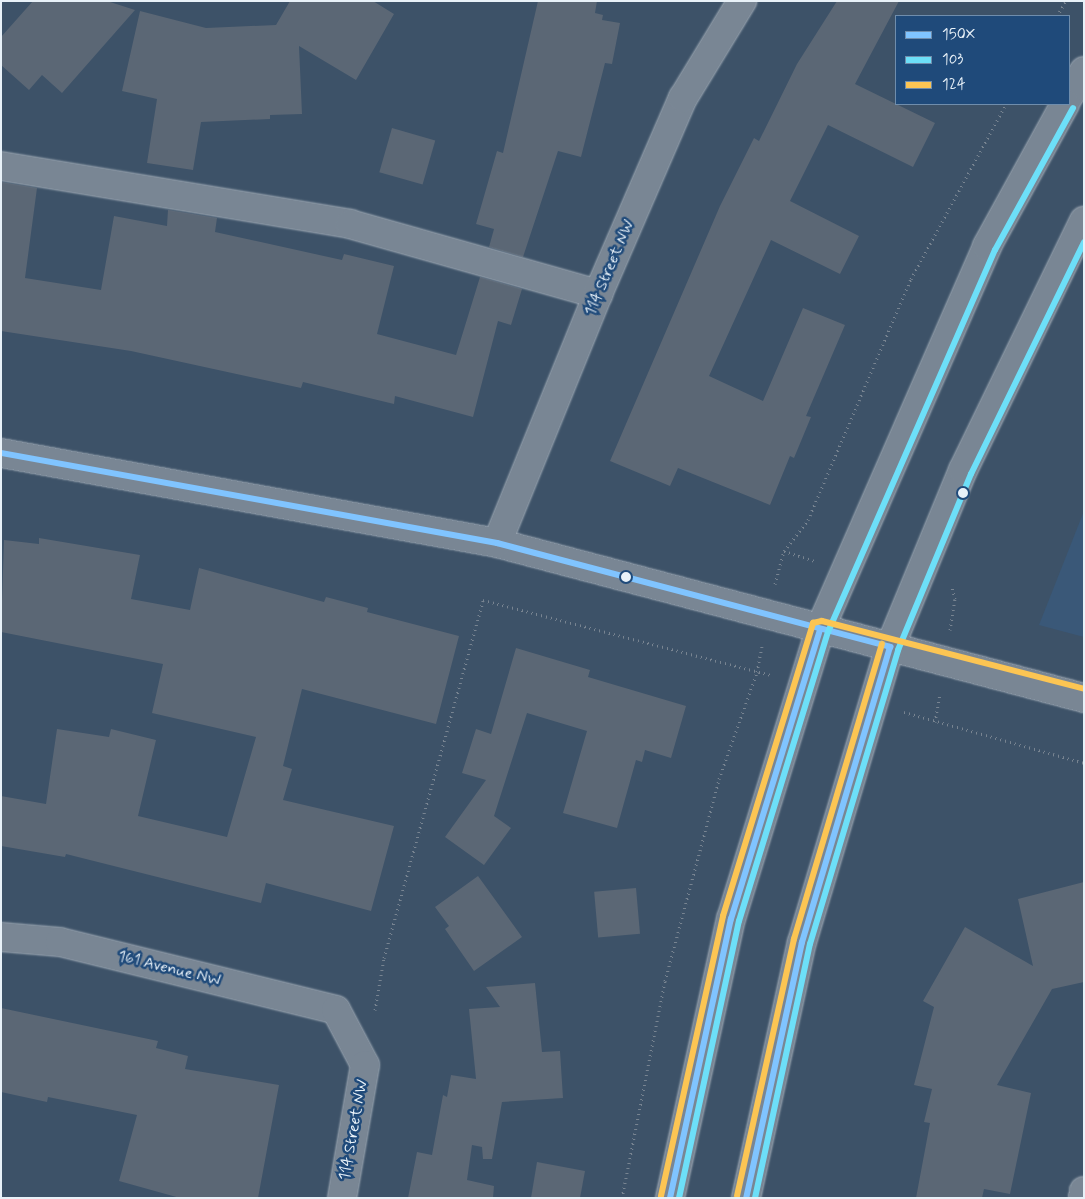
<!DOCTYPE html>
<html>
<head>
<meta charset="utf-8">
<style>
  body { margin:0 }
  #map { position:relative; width:1085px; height:1199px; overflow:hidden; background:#3d5268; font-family:Mynerve,sans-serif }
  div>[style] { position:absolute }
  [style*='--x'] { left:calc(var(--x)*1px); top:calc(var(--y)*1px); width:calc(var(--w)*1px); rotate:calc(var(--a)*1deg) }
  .built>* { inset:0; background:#3a5878 }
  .building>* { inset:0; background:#5b6775; transform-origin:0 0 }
  .path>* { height:3px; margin-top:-1.5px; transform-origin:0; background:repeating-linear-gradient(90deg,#788491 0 1px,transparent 0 5px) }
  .roads { filter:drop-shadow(0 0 1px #9ea9b4) drop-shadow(0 0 1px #9ea9b4) }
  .minor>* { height:28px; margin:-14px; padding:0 14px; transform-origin:14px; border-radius:14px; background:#798694 }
  .major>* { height:28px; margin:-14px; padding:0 14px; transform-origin:14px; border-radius:14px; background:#798694 }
  .bus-1>* { height:6px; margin:-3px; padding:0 3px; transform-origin:3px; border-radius:3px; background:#80c4ff }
  .bus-2>* { height:6px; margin:-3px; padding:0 3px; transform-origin:3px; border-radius:3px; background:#6ddff8 }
  .bus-3>* { height:6px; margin:-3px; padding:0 3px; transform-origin:3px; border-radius:3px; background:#fcc553 }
  .dots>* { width:14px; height:14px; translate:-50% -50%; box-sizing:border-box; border:2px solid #1f4a7a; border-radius:50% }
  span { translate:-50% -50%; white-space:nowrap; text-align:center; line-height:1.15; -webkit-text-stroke:5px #1f4a7a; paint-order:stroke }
  .street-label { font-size:16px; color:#e8f1f8 }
  .frame { position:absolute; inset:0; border:2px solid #e8f1f8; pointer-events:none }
  .legend { position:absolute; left:895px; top:15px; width:175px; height:90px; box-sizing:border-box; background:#1f4a7a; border:1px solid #6f8dac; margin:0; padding:6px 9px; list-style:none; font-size:15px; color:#e8f1f8 }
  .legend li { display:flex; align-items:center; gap:10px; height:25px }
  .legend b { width:25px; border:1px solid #6f8dac }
</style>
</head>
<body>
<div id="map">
  <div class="built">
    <i style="clip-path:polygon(1084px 511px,1084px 637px,1039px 625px)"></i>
  </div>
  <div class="building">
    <i style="clip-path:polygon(33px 1px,107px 1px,135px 10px,62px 93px,42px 75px,29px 90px,1px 65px,1px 37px)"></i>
    <i style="clip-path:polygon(290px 1px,373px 1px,394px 14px,356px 80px,299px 46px,302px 114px,270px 115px,270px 119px,201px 122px,193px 170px,147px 163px,157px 99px,122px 91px,140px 11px,206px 28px,276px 25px)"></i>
    <i style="clip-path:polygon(538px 1px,597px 1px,595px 13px,603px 15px,602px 20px,620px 23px,612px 64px,605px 63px,581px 157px,558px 151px,523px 257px,489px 247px,494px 229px,476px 224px,497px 151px,503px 153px)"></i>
    <i style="clip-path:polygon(837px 1px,899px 1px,855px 84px,935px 123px,913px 167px,828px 125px,790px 201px,859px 236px,840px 274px,771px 240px,709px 376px,763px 401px,803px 308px,845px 325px,806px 416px,811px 417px,794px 458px,790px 456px,770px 505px,678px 468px,670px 486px,610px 461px,720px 206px,754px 138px,759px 141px,797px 64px)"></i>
    <i style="left:392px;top:128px;width:45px;height:46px;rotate:16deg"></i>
    <i style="clip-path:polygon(1px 182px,37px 188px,25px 278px,101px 290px,114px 216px,167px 226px,168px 210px,217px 218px,215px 232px,342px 260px,344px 254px,394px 266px,377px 334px,456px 355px,480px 277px,522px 289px,511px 325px,498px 321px,473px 417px,395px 396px,394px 404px,303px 382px,301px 388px,131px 351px,1px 331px)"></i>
    <i style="clip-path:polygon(39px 538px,140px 555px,131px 599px,190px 610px,199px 568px,324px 602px,326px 597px,368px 608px,367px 612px,459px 636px,436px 724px,302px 689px,283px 766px,292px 769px,283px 800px,394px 826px,371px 911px,266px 883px,261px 903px,66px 854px,65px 857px,1px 846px,1px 796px,46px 804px,57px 729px,109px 737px,111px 729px,156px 740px,138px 816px,227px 837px,256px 737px,152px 713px,163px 664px,1px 632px,4px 540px,39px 544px)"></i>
    <i style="clip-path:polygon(516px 648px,590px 670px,588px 677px,686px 706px,671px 758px,645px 750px,642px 762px,636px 760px,617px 828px,563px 813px,587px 731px,527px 713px,494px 816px,511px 828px,484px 865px,445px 837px,486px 780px,462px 773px,476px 729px,491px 734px)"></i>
    <i style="clip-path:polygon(478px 876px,522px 937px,474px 971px,445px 929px,449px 926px,435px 907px)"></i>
    <i style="clip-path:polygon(1084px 882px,1084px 982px,1052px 989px,997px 1085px,1031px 1093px,1010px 1194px,984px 1189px,982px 1198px,916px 1198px,930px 1123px,924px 1122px,932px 1089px,914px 1085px,934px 1007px,923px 1001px,965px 927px,1033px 966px,1018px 899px)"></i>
    <i style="left:636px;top:888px;width:46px;height:42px;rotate:85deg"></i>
    <i style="clip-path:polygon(535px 983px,542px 1052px,560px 1051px,563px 1098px,502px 1102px,492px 1159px,483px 1159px,482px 1147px,472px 1145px,467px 1180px,494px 1186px,493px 1198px,408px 1198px,417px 1152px,432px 1155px,443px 1095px,447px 1097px,451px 1075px,476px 1079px,469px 1009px,500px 1007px,486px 987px)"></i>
    <i style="clip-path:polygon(1px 1008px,158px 1041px,156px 1048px,188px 1056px,185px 1069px,279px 1085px,258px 1198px,180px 1198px,119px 1181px,137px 1115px,48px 1097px,47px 1102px,1px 1092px)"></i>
    <i style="clip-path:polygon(537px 1162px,585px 1171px,580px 1198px,531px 1198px)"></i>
  </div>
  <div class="path">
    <i style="--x:1057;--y:16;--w:17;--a:-59"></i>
    <i style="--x:784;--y:551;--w:32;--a:18"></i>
    <i style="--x:775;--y:584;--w:34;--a:-75"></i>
    <i style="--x:784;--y:551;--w:39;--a:-52"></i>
    <i style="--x:808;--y:520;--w:262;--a:-66.9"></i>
    <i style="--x:911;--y:279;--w:199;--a:-61.5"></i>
    <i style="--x:950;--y:630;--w:31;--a:-81"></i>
    <i style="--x:955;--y:599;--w:12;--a:-104"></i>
    <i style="--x:904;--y:712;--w:187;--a:15.8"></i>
    <i style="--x:935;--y:722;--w:29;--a:-80"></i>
    <i style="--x:375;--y:1010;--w:53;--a:-80.2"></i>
    <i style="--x:384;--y:958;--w:371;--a:-74.5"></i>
    <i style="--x:483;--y:600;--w:297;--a:14.6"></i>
    <i style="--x:622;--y:1198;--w:221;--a:-78.8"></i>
    <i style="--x:665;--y:981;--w:209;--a:-75"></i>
    <i style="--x:719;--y:779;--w:114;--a:-70.4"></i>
    <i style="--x:757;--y:672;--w:26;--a:-79"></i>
  </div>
  <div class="roads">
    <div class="minor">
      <i style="--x:1;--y:166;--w:354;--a:9.4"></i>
      <i style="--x:350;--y:224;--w:258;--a:15.8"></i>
      <i style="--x:1;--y:453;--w:504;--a:10.28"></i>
      <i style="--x:497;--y:543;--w:607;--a:14.79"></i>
      <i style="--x:497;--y:543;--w:269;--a:-67.9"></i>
      <i style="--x:598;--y:294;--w:214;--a:-66.6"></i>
      <i style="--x:683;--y:98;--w:114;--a:-58.7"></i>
      <i style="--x:1;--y:937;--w:59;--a:4.8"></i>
      <i style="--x:60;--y:942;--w:284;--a:13.8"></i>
      <i style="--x:336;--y:1010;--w:62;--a:62.2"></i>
      <i style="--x:365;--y:1065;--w:135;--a:99.8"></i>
      <i style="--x:1083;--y:1198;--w:7;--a:-82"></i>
    </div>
    <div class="major">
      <i style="--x:1069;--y:96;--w:29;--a:-59"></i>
      <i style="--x:670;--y:1198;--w:286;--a:-77.7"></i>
      <i style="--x:731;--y:919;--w:303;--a:-72.9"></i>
      <i style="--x:820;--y:629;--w:418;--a:-66.4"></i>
      <i style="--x:987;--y:246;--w:162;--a:-61.2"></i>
      <i style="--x:746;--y:1198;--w:262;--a:-77.7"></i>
      <i style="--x:802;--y:942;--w:308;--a:-73.4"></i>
      <i style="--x:890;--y:647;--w:191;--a:-67.6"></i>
      <i style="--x:963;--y:470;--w:277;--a:-64.1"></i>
    </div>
  </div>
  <div class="bus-1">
    <i style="--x:1;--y:453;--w:504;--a:10.28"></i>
    <i style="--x:497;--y:543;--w:407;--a:14.8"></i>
    <i style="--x:890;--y:647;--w:308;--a:106.6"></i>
    <i style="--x:802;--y:942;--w:262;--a:102.3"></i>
    <i style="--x:670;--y:1198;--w:286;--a:-77.7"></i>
    <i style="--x:731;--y:919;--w:303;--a:-72.9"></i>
  </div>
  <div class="bus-2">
    <i style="--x:679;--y:1198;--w:283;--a:-77.8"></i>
    <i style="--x:739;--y:921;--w:302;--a:-72.9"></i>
    <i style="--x:828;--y:632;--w:417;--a:-66.4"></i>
    <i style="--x:995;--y:250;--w:162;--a:-61.2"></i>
    <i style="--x:755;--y:1198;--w:260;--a:-77.8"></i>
    <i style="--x:810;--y:944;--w:307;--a:-73.3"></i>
    <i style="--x:898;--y:650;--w:191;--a:-67.5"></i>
    <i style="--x:971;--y:474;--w:258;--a:-64"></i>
  </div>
  <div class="bus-3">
    <i style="--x:661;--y:1196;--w:287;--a:-77.5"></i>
    <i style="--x:723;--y:916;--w:307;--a:-72.9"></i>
    <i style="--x:813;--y:623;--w:9;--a:-13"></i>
    <i style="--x:822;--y:621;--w:271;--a:14.5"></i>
    <i style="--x:737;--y:1196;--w:263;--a:-77.5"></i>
    <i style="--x:794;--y:939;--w:308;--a:-73.4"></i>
  </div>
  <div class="dots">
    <i style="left:963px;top:493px;background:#e8f1f8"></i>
    <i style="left:626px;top:577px;background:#e8f1f8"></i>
  </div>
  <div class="street-label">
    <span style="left:610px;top:268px;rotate:-67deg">114 Street NW</span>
    <span style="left:169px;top:969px;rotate:14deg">161 Avenue NW</span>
    <span style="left:354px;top:1130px;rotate:-80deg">114 Street NW</span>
  </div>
  <div class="frame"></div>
  <ul class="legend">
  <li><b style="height:6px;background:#80c4ff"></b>150X</li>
  <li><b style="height:6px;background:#6ddff8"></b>103</li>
  <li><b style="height:6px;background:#fcc553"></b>124</li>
  </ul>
</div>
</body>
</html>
